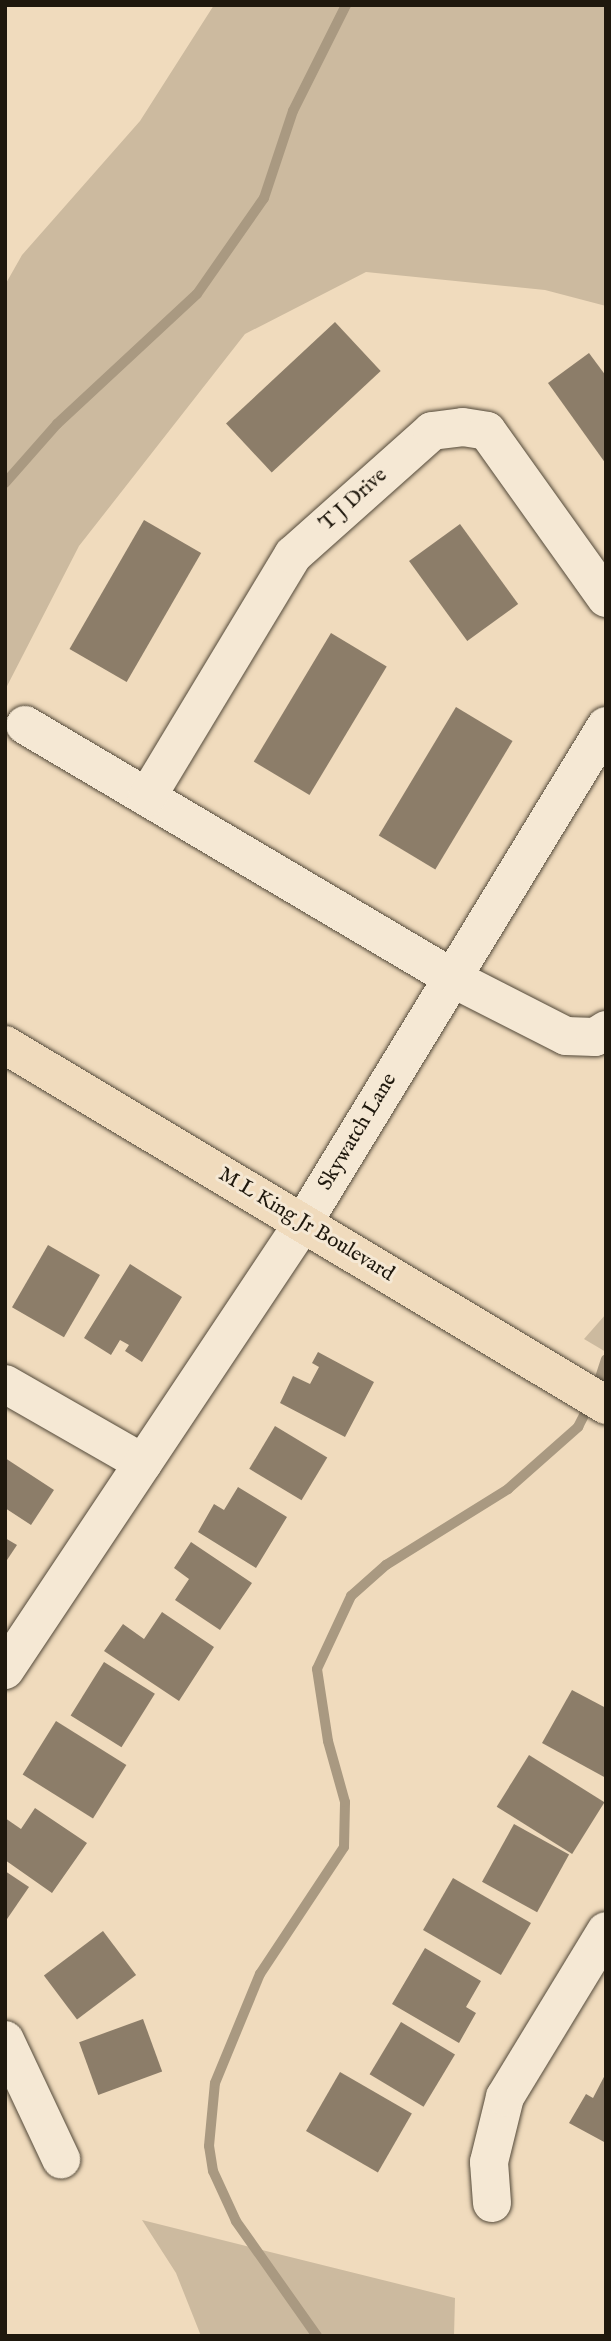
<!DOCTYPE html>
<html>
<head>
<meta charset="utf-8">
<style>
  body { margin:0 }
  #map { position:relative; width:611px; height:2341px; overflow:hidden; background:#f0dbbd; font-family:"IM FELL English",serif }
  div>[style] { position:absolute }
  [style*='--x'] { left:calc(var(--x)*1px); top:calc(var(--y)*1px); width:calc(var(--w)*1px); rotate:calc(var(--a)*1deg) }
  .green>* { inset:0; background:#ccba9f }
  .stream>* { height:10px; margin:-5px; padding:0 5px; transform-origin:5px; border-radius:5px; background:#a99981 }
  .building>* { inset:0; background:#8c7d69; transform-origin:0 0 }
  .roads { filter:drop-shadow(0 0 2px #534939) drop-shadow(0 0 2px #534939) }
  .minor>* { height:38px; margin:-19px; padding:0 19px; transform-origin:19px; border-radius:19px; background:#f5e8d4 }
  .major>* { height:38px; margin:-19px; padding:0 19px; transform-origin:19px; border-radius:19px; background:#f0dbbd }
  span { translate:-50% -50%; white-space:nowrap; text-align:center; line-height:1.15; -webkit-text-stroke:6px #f5e8d4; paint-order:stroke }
  .street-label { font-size:21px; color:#1f180d }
  .frame { position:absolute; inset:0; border:7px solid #1f180d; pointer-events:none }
</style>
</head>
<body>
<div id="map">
  <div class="green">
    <i style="clip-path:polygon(214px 5px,606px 5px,606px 306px,545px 290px,366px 272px,245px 334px,79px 546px,5px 690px,5px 285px,22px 255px,140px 121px)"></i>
    <i style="clip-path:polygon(606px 1314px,606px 1352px,584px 1339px)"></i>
    <i style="clip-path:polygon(142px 2220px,455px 2298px,454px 2336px,201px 2336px,176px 2273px)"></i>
  </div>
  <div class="stream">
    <i style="--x:5;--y:483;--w:79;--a:-48.6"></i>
    <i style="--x:57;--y:424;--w:191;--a:-42.9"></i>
    <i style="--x:197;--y:294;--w:117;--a:-55.1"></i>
    <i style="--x:264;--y:198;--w:92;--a:-71.6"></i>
    <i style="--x:293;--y:111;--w:119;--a:-63.4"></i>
    <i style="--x:596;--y:1390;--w:32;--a:-72"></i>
    <i style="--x:317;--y:2336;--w:141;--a:-125.2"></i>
    <i style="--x:236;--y:2221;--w:55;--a:-114.7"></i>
    <i style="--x:213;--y:2171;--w:25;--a:-99"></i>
    <i style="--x:209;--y:2146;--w:63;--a:-84.6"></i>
    <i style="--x:215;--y:2083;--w:118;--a:-67.6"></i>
    <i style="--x:260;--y:1974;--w:152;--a:-56.5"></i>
    <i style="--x:344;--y:1847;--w:45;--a:-88.7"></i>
    <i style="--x:345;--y:1802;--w:63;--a:-105.6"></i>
    <i style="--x:328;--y:1741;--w:73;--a:-98.7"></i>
    <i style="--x:317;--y:1669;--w:81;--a:-65"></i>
    <i style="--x:351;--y:1596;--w:47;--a:-41.5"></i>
    <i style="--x:386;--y:1565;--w:144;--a:-31.9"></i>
    <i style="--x:508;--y:1489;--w:94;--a:-41.5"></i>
    <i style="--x:578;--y:1427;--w:27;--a:-63"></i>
  </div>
  <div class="building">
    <i style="left:335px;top:322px;width:67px;height:149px;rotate:47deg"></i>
    <i style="clip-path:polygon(589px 353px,606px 376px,606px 464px,548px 383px)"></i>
    <i style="left:144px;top:520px;width:66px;height:149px;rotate:30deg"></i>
    <i style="left:460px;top:524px;width:99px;height:63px;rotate:54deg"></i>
    <i style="left:331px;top:633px;width:65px;height:150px;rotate:31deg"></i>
    <i style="left:456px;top:707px;width:66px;height:150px;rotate:31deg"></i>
    <i style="left:48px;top:1245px;width:60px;height:72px;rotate:30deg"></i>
    <i style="clip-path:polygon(130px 1264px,182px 1297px,142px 1362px,125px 1351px,129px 1345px,120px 1340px,111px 1355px,84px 1338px)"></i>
    <i style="clip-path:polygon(318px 1352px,374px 1382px,345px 1437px,280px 1403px,293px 1376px,310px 1384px,319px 1367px,312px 1363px)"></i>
    <i style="left:275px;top:1426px;width:61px;height:50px;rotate:31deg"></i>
    <i style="clip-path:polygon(5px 1458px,54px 1490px,31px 1525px,5px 1508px)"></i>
    <i style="clip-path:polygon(238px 1487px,287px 1517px,256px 1568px,198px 1532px,214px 1504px,224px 1510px)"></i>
    <i style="clip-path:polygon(5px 1538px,17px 1545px,5px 1563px)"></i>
    <i style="clip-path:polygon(191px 1542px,252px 1583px,220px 1630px,175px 1600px,189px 1579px,174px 1568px)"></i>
    <i style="clip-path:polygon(162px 1612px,214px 1647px,179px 1701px,104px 1651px,123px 1624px,144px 1639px)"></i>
    <i style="left:104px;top:1662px;width:60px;height:63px;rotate:32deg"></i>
    <i style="clip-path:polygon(572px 1690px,606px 1708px,606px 1778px,542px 1743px)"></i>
    <i style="left:56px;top:1721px;width:83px;height:63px;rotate:32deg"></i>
    <i style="left:529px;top:1755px;width:89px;height:61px;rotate:32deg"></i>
    <i style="clip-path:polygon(35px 1808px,87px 1843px,52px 1893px,5px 1860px,5px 1818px,21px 1829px)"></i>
    <i style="left:514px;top:1824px;width:63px;height:66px;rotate:29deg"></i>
    <i style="clip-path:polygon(5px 1871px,29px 1887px,5px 1922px)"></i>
    <i style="left:453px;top:1878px;width:90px;height:60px;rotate:30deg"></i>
    <i style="left:103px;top:1931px;width:55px;height:74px;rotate:53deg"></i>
    <i style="clip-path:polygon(425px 1948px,481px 1981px,466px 2007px,476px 2013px,459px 2043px,392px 2004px)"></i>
    <i style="left:143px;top:2019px;width:56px;height:68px;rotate:70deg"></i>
    <i style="left:401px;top:2022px;width:63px;height:61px;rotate:31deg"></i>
    <i style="left:340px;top:2072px;width:83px;height:68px;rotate:30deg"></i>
    <i style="clip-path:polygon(606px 2073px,606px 2143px,569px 2123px,586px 2094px,593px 2098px)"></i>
  </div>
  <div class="roads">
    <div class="minor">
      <i style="--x:25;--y:725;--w:496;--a:30.6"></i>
      <i style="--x:452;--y:978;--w:128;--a:27"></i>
      <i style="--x:566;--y:1036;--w:29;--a:2"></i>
      <i style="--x:595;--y:1037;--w:13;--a:-32"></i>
      <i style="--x:147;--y:797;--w:283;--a:-58.9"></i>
      <i style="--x:293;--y:555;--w:186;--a:-41.7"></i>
      <i style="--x:432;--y:431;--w:31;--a:-7"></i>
      <i style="--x:463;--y:427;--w:24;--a:9"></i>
      <i style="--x:487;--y:431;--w:205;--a:54.5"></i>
      <i style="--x:5;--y:1384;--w:159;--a:29.8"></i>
      <i style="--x:5;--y:1670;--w:537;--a:-56.31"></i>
      <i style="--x:303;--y:1223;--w:582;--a:-58.63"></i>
      <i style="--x:5;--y:2040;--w:132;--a:64.8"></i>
      <i style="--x:492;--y:2203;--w:41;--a:-94.2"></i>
      <i style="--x:489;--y:2162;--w:67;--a:-76.2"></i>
      <i style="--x:505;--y:2097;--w:194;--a:-58.7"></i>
    </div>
    <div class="major">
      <i style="--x:5;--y:1045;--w:701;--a:30.92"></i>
    </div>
  </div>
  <div class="street-label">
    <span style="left:354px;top:500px;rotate:-42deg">T J Drive</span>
    <span style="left:358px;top:1132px;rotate:-59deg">Skywatch Lane</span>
    <span style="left:306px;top:1225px;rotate:31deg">M L King Jr Boulevard</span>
  </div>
  <div class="frame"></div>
</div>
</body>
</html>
